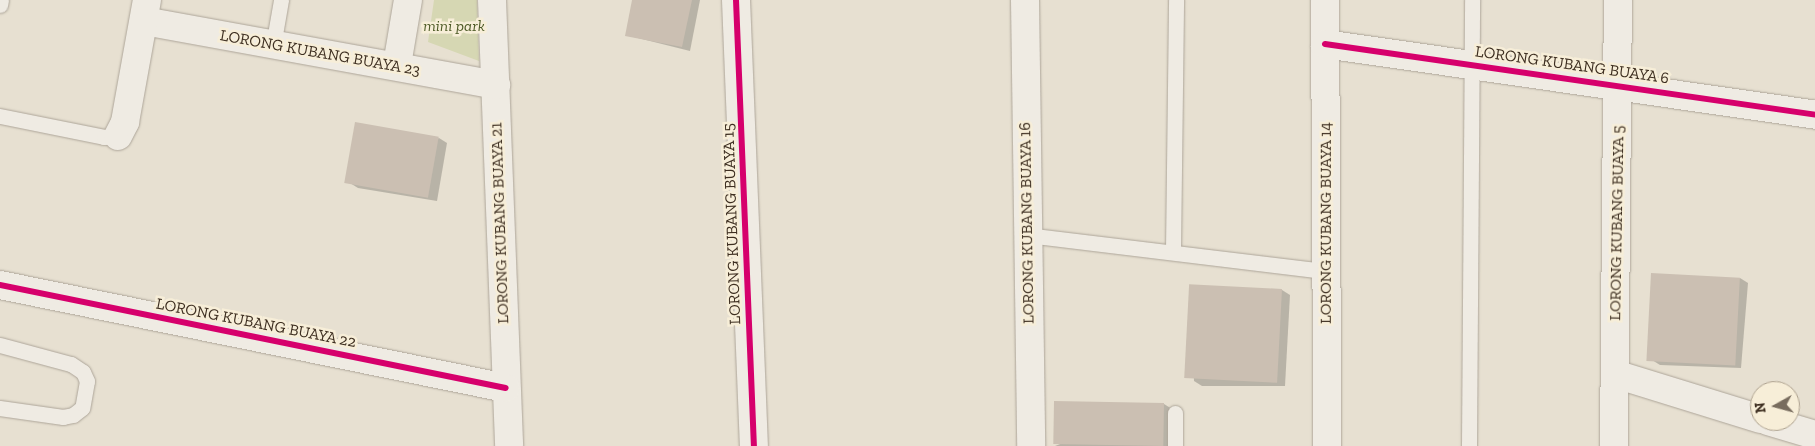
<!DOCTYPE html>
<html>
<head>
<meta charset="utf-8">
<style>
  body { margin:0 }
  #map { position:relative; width:1815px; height:446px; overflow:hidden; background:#e7e0d1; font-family:"Zilla Slab",serif }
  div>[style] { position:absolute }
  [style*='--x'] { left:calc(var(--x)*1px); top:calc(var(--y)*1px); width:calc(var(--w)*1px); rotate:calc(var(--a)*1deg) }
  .green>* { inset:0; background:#d6d7b3 }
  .shadow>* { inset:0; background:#0003 }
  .building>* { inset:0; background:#cbbfb2; transform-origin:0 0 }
  .roads { filter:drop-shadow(0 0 1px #ada599) drop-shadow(0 0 1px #ada599) }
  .service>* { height:15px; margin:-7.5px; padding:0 7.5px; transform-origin:7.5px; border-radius:7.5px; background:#efebe3 }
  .minor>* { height:28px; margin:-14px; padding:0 14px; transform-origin:14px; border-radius:14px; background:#efebe3 }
  .cycleway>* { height:6px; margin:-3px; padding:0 3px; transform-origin:3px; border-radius:3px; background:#d6006c }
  span { translate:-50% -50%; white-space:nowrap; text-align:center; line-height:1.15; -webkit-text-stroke:5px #f7eed8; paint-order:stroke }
  .park-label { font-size:16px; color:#4d5a26; font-style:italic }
  .street-label { font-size:16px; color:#3d2e20 }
  .north { position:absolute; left:1750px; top:381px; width:50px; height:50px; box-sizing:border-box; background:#f7eed8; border:1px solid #ada18e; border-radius:50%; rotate:263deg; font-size:14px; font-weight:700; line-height:20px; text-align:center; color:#3d2e20 }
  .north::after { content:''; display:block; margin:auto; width:18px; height:22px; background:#786c5e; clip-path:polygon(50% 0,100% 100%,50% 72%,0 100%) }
</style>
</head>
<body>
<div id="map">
  <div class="green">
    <i style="clip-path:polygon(434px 0,477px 0,479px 61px,428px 42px)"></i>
  </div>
  <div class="shadow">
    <i style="clip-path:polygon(634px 0,700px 0,690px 51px,626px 35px)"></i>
    <i style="clip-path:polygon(439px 138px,447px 143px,437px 201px,358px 188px,350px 183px)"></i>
    <i style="clip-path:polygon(1740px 278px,1748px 283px,1741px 368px,1660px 365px,1652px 360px)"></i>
    <i style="clip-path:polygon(1282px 290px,1290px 295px,1285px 386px,1202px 386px,1194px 381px,1190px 293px)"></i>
    <i style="clip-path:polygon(1164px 404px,1172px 409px,1170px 446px,1055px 446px)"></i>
  </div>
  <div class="building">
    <i style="clip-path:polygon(632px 0,692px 0,682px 47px,625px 36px)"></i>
    <i style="left:355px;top:122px;width:85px;height:62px;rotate:10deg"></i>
    <i style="left:1651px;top:273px;width:89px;height:88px;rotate:3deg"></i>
    <i style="left:1282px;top:289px;width:94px;height:93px;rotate:93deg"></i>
    <i style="left:1164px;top:403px;width:43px;height:110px;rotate:91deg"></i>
  </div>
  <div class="roads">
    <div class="service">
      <i style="--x:0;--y:5;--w:5;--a:-79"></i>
      <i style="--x:273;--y:46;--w:47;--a:-80.1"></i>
      <i style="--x:0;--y:116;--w:106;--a:11.4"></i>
      <i style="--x:104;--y:137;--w:14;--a:-4"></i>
      <i style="--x:1027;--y:235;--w:300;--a:6.9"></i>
      <i style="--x:1173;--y:251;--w:251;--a:-89.3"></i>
      <i style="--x:0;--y:345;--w:73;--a:15"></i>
      <i style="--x:71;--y:364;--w:14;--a:34"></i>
      <i style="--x:83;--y:372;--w:10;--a:66"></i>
      <i style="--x:87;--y:381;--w:27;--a:100"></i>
      <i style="--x:82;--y:408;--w:11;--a:142"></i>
      <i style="--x:73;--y:415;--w:10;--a:169"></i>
      <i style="--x:63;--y:417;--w:64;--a:-171.9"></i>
      <i style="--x:1175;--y:446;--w:33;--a:-90"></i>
      <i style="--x:1469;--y:446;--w:446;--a:-89.6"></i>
    </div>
    <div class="minor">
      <i style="--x:492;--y:0;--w:446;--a:87.8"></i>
      <i style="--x:736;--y:0;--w:446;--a:87.7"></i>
      <i style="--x:1025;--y:0;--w:446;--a:89.2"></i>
      <i style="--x:1325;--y:0;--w:446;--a:89.7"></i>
      <i style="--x:144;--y:21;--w:358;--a:10.3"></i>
      <i style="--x:1325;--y:44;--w:495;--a:8.2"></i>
      <i style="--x:397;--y:65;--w:66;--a:-80.4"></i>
      <i style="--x:118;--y:136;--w:16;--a:-63"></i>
      <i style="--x:125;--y:122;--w:124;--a:-79.8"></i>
      <i style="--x:0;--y:285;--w:516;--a:11.51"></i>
      <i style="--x:1615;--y:374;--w:152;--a:17.2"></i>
      <i style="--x:1768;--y:421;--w:49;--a:16.6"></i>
      <i style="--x:1614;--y:446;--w:446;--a:-89.5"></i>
    </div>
  </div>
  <div class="cycleway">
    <i style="--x:736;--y:0;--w:446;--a:87.7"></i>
    <i style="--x:1325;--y:44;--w:495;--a:8.2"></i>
    <i style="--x:0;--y:285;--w:516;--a:11.51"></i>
  </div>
  <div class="park-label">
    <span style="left:454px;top:26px">mini park</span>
  </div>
  <div class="street-label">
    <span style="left:320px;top:53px;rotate:10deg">LORONG KUBANG BUAYA 23</span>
    <span style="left:1572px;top:65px;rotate:8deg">LORONG KUBANG BUAYA 6</span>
    <span style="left:500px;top:223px;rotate:-92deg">LORONG KUBANG BUAYA 21</span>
    <span style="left:1027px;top:223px;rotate:-91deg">LORONG KUBANG BUAYA 16</span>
    <span style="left:1326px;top:223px;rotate:-90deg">LORONG KUBANG BUAYA 14</span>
    <span style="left:1617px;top:223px;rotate:-89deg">LORONG KUBANG BUAYA 5</span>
    <span style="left:732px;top:224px;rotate:-92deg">LORONG KUBANG BUAYA 15</span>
    <span style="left:256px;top:323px;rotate:11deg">LORONG KUBANG BUAYA 22</span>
  </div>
  <div class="north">N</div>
</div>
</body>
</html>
